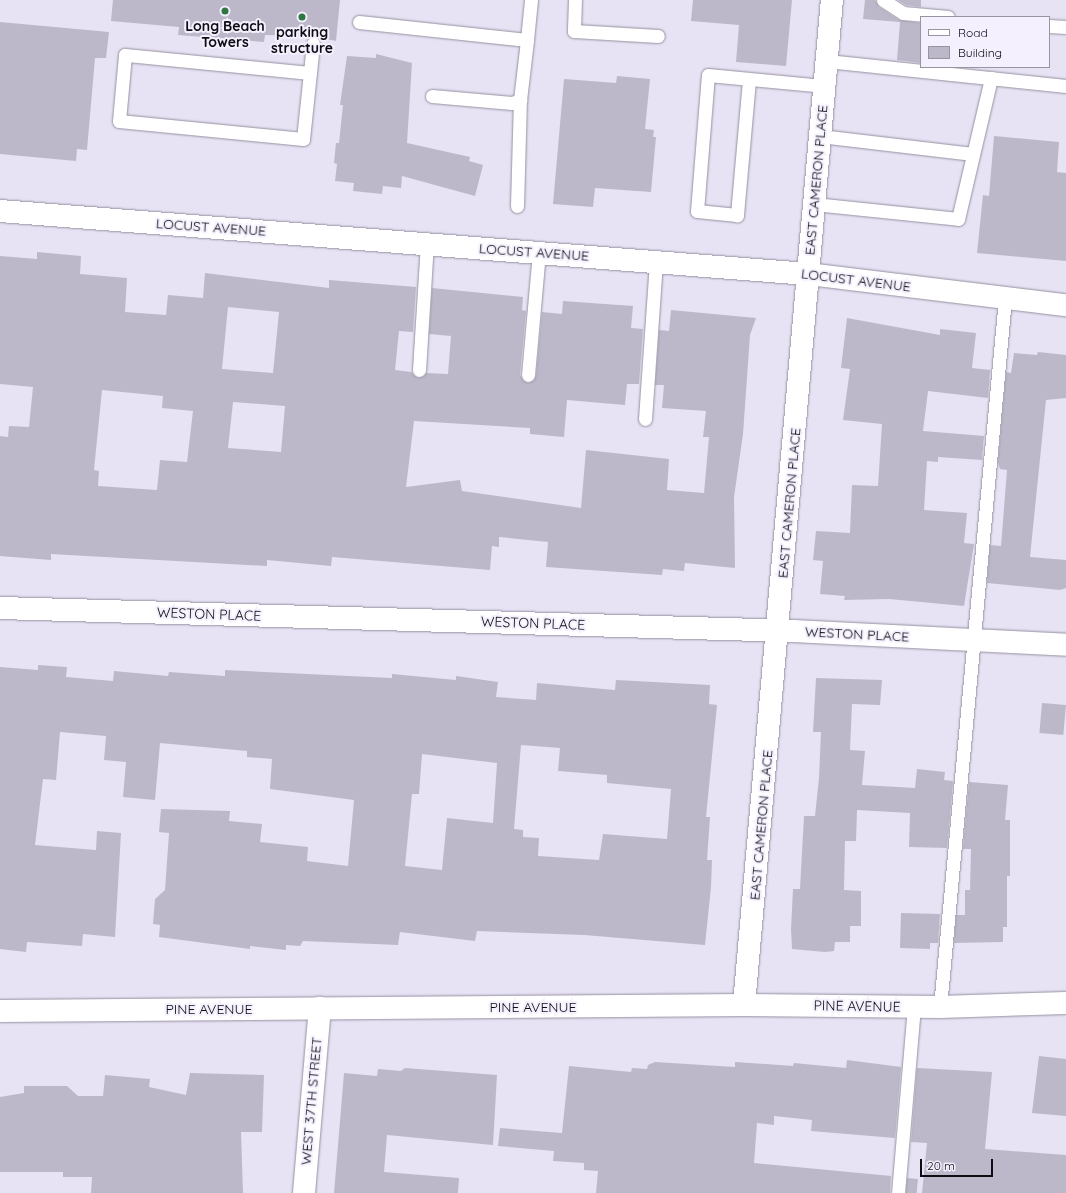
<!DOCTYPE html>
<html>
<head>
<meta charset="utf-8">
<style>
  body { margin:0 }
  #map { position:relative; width:1066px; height:1193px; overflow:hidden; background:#e7e2f4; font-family:Quicksand,sans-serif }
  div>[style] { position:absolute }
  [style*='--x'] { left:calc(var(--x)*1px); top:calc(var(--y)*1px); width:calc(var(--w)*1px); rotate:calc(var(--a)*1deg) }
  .building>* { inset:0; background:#bdb8c9; transform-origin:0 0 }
  .roads { filter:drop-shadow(0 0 1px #9691a1) drop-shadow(0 0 1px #9691a1) }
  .lane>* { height:13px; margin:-6.5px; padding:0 6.5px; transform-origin:6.5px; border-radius:6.5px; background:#fff }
  .street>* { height:22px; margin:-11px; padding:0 11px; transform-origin:11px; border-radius:11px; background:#fff }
  .dots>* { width:11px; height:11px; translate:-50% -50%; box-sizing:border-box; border:2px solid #f4f0fe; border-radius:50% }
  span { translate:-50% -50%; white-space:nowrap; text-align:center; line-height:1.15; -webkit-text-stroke:4px #f4f0fe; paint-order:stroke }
  .poi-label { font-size:14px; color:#0f0d13; font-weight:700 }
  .street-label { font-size:14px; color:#0f0d13 }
  .legend { position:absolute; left:920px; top:16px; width:130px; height:52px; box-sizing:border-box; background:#f4f0fe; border:1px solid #9895a0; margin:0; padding:5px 7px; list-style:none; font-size:12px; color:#0f0d13 }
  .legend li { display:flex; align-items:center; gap:8px; height:20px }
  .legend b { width:20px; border:1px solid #9895a0 }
  .scale { position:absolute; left:920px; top:1159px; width:73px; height:18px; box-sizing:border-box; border:2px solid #0f0d13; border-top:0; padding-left:5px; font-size:12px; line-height:14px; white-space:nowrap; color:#0f0d13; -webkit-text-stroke:3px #f4f0fe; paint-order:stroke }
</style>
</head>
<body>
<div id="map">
  <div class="building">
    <i style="clip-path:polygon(113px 0,340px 0,336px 41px,313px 36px,265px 35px,264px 42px,178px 35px,179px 27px,111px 21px)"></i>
    <i style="clip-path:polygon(693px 0,792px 0,786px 66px,736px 62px,739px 25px,691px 21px)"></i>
    <i style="clip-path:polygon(865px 0,875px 0,879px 7px,899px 20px,921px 23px,921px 63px,897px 60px,900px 22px,863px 19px)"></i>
    <i style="clip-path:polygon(898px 0,921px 0,921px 7px,906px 5px)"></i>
    <i style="clip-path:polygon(0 22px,109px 32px,106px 58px,95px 58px,87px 150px,77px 149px,76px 161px,0 154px)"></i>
    <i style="clip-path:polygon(376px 54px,412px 63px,407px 143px,470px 157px,469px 161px,483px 165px,475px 196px,402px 176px,401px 188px,383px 186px,382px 194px,353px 191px,354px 183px,335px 181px,337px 164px,334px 163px,336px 143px,339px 143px,343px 105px,340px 105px,347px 56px,376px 58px)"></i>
    <i style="clip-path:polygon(617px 76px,650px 79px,645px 129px,654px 130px,653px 137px,656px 137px,651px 192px,595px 188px,593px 207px,553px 204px,564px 79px,616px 83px)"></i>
    <i style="clip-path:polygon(994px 136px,1059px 142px,1057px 172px,1066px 173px,1066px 261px,977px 253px,983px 195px,989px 196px)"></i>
    <i style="clip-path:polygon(evenodd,37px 252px,81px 256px,80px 274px,127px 278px,125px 312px,166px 315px,168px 295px,203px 298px,205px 273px,329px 288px,329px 280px,416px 287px,413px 332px,399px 331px,395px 370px,411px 372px,418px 378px,426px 373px,448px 374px,451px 336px,429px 334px,432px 288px,523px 297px,522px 310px,526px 311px,520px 375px,528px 383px,536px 376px,542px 312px,562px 314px,563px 301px,633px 306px,631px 328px,643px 329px,639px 384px,627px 384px,625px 405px,567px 400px,564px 437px,530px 434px,530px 428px,414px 421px,406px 487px,460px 480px,462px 491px,581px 508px,586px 450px,669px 459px,667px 490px,704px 493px,709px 437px,703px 437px,706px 411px,662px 408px,664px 385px,655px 385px,659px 330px,669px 331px,671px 310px,756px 318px,750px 335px,743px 434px,734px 497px,735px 568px,685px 563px,684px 571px,663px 569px,662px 575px,546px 567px,548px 542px,499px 537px,499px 547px,492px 546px,490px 570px,332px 557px,331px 566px,267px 560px,267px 566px,51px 554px,51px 560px,0 556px,0 436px,8px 437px,9px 426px,29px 427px,33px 387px,0 384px,0 256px,37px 259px,37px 252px,228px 307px,279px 312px,273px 373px,222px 369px,228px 307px,37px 252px,102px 390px,163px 396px,162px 408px,193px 411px,187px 462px,160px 460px,157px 490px,98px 486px,99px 471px,94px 470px,102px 390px,37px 252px,233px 402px,285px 406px,281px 452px,228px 448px,233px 402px)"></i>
    <i style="clip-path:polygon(847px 318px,940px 335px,940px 329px,976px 333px,972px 368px,990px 370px,988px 398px,928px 391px,923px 431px,984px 436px,982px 460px,938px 457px,938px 462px,927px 461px,924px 510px,967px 513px,964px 543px,974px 544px,964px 606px,889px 599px,844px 600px,845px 596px,820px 594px,823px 561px,813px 560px,816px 531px,850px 533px,852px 485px,878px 486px,882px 424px,843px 420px,850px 369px,841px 368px)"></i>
    <i style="clip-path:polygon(1038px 352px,1066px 355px,1066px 398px,1046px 400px,1030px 557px,1066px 560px,1066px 588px,1060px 590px,987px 583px,990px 545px,1001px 546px,1007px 470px,1000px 469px,998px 462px,1006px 372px,1011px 373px,1014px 353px,1037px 355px)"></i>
    <i style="clip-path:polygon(evenodd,38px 665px,67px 667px,66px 677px,113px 681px,114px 671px,168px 676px,169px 672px,225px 676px,225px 670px,392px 678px,392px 674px,456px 680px,456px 676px,498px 682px,496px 697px,536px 700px,537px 683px,615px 690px,616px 680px,710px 685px,709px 704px,717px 705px,706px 817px,710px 817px,707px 860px,712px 860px,711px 887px,705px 945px,584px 935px,477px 931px,475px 941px,400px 932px,398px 945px,303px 941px,300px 946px,286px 945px,286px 950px,250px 946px,250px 949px,159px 937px,160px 925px,153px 924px,155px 899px,165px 890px,169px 833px,159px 832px,161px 809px,230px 811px,229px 821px,262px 824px,260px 842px,308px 847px,307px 861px,348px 866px,354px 800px,270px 789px,272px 759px,247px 757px,247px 751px,160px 743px,155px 800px,123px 797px,126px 762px,104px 760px,106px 736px,60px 732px,56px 780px,43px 779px,35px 845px,96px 850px,97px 831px,121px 833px,115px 937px,83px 934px,82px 946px,27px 942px,26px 952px,0 949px,0 667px,38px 670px,38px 665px,521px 745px,560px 748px,558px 771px,607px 775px,607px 783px,671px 789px,667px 839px,603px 834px,599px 860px,538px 856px,539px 838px,523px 837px,523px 830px,514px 829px,521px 745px,38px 665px,422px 754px,497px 763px,493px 823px,447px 818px,442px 870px,405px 866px,412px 794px,419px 794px,422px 754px)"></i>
    <i style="clip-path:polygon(816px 678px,882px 680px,880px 705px,852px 704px,850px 750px,865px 751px,862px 785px,915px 788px,917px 769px,945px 772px,944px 780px,953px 781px,947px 848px,909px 847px,910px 813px,857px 810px,856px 841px,845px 841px,844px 890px,861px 891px,861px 926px,850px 926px,850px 942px,835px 942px,834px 951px,825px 952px,792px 949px,791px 929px,793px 889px,800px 889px,804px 816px,815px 816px,819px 778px,821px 732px,813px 732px)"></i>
    <i style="left:1042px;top:703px;width:24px;height:30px;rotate:5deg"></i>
    <i style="clip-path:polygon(969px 782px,1008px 785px,1005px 820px,1010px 820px,1010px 876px,1007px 876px,1007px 927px,1003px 927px,1003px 942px,954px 943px,956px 915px,965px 915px,965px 890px,970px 890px,971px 849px,963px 849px)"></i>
    <i style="clip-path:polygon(901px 913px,940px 914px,938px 943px,930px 943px,930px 949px,900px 948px)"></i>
    <i style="clip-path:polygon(1039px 1056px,1066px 1059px,1066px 1116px,1032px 1113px)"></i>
    <i style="clip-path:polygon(847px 1060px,901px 1067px,895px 1138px,811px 1131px,812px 1120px,774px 1116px,774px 1125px,757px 1123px,754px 1163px,891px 1176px,890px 1193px,596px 1193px,598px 1171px,584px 1170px,584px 1163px,553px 1161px,554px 1151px,498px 1146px,500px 1128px,562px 1133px,569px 1066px,631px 1072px,632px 1068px,647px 1069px,648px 1065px,655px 1062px,735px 1067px,735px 1062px,793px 1066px,794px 1063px,846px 1068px)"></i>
    <i style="clip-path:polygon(405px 1068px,497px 1075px,493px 1145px,387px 1135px,384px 1172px,459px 1178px,458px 1193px,334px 1193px,344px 1073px,377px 1076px,378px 1069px,401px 1071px)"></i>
    <i style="clip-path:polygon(917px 1068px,992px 1072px,985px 1149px,1066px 1155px,1066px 1193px,922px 1193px,927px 1143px,911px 1142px)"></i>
    <i style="clip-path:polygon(190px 1073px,264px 1075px,262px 1132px,241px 1132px,243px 1193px,91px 1193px,92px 1177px,63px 1177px,63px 1172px,0 1172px,0 1097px,24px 1093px,24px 1086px,67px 1086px,78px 1096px,103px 1096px,105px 1075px,150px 1079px,149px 1087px,186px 1095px)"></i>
    <i style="left:907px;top:1178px;width:11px;height:15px;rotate:5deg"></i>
  </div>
  <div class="roads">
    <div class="lane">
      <i style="--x:575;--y:0;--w:31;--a:92"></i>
      <i style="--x:574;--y:31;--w:84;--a:3.4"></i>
      <i style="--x:883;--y:0;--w:24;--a:33"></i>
      <i style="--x:903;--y:13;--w:45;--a:5.1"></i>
      <i style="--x:359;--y:22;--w:169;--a:6.1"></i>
      <i style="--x:527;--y:40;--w:40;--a:-84.3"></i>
      <i style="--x:1049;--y:26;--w:17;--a:3"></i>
      <i style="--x:827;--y:61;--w:240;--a:6"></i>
      <i style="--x:310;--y:73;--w:186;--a:-174.4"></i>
      <i style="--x:125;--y:55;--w:66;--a:95.2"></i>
      <i style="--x:119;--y:121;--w:185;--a:5.6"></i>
      <i style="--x:303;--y:139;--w:96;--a:-84"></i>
      <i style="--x:749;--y:80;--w:136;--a:95.1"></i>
      <i style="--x:737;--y:215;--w:40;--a:-174.3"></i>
      <i style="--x:697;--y:211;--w:136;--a:-85.4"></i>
      <i style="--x:708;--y:75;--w:118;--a:5.4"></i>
      <i style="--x:432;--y:96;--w:80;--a:5"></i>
      <i style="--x:512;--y:103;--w:9;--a:-21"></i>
      <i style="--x:520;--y:100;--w:60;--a:-83.3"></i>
      <i style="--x:820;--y:136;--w:154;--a:6.7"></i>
      <i style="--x:814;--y:204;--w:145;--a:5.9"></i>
      <i style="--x:958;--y:219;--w:145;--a:-76.8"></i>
      <i style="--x:517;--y:206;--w:106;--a:-88.4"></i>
      <i style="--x:419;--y:370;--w:126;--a:-86.4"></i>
      <i style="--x:528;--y:375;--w:123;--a:-84.9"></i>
      <i style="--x:645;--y:419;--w:157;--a:-86"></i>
      <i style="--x:940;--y:1007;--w:712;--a:-84.76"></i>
      <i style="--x:898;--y:1193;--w:187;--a:-85.1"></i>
    </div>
    <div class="street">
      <i style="--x:0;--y:211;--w:810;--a:4.46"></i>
      <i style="--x:808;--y:274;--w:260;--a:6.9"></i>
      <i style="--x:0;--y:608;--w:794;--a:1.66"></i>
      <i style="--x:794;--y:631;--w:272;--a:2.9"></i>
      <i style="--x:744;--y:1005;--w:1009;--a:-85"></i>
      <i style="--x:0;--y:1011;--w:744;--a:-0.46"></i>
      <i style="--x:744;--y:1005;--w:196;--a:0.6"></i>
      <i style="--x:940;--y:1007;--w:126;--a:-1.8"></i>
      <i style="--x:304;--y:1193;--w:186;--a:-85.1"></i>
    </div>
  </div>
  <div class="dots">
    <i style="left:225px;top:11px;background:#2e7642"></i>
    <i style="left:302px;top:17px;background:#2e7642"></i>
  </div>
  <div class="poi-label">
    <span style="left:225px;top:34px">Long Beach<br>Towers</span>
    <span style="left:302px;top:40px">parking<br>structure</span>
  </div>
  <div class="street-label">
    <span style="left:816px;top:180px;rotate:-85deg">EAST CAMERON PLACE</span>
    <span style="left:211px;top:227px;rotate:4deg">LOCUST AVENUE</span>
    <span style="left:534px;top:252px;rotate:4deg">LOCUST AVENUE</span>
    <span style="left:856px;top:280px;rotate:7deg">LOCUST AVENUE</span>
    <span style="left:789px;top:503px;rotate:-85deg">EAST CAMERON PLACE</span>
    <span style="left:209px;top:614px;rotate:2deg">WESTON PLACE</span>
    <span style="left:533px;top:623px;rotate:2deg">WESTON PLACE</span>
    <span style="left:857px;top:634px;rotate:3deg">WESTON PLACE</span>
    <span style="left:761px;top:825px;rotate:-85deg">EAST CAMERON PLACE</span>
    <span style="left:857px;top:1006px;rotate:1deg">PINE AVENUE</span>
    <span style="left:533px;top:1007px">PINE AVENUE</span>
    <span style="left:209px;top:1009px">PINE AVENUE</span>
    <span style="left:311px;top:1101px;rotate:-85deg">WEST 37TH STREET</span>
  </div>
  <ul class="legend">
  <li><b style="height:5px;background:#fff"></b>Road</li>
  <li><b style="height:11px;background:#bdb8c9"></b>Building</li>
  </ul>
  <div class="scale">20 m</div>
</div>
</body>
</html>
